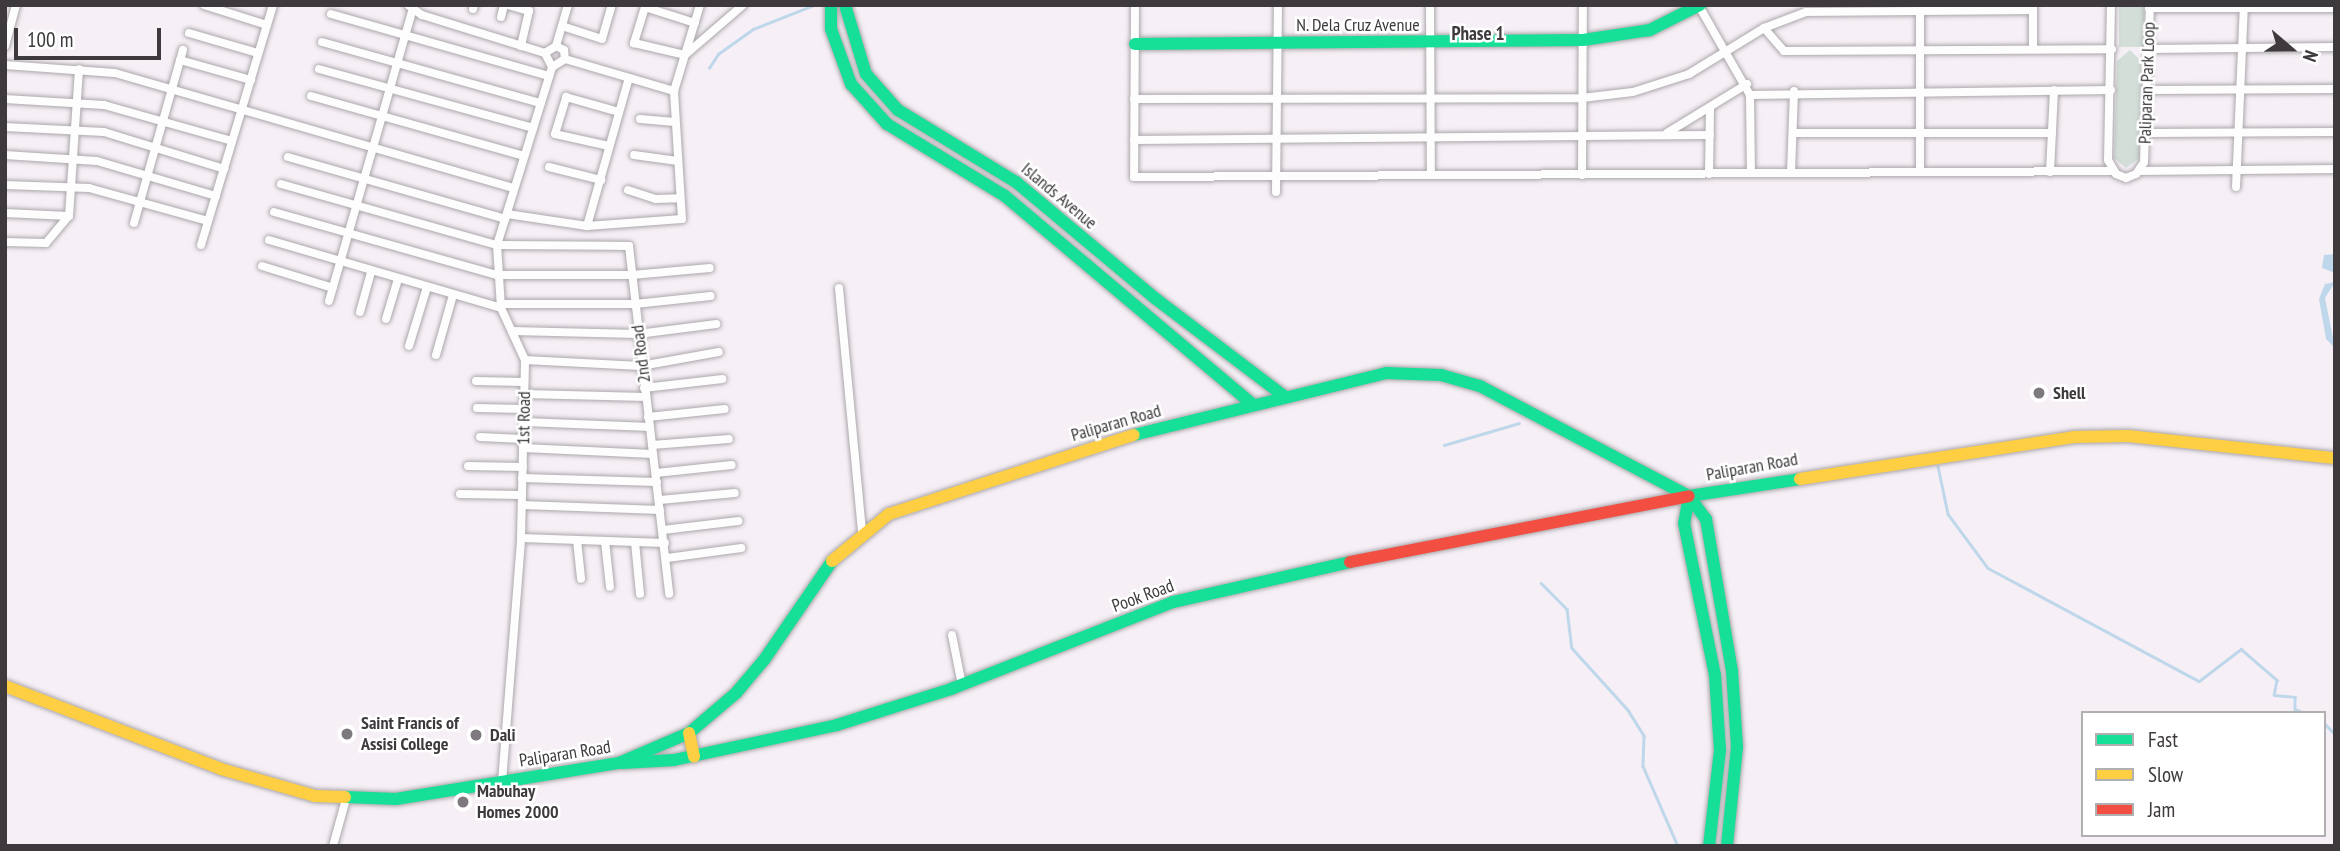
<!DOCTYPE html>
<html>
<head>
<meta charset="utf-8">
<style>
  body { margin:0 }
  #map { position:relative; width:2340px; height:851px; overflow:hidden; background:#f6f0f6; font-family:"PT Sans Narrow",sans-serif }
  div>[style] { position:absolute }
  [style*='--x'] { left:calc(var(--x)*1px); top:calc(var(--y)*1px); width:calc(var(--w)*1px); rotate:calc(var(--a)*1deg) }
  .green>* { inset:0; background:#d2ded7; transform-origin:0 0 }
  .water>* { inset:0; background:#bfd7ea }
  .stream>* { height:2.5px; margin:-1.25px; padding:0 1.25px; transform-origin:1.25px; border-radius:1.25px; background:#bfd7ea }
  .roads { filter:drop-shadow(0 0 2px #aba7ab) drop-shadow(0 0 2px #aba7ab) }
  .street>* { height:8px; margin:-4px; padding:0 4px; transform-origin:4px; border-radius:4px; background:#fefdfe }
  .fast>* { height:12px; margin:-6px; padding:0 6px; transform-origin:6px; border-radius:6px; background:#16e098 }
  .slow>* { height:12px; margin:-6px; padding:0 6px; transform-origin:6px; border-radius:6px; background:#ffcf43 }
  .jam>* { height:12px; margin:-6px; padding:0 6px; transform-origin:6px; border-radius:6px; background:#f24e42 }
  .dots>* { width:19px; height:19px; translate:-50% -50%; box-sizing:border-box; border:4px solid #fff; border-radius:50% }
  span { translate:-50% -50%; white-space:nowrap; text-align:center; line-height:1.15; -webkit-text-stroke:5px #fff; paint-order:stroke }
  .street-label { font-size:18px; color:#3d393d }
  .poi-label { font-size:18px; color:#3d393d; font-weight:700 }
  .left { translate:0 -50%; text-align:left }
  .neighbourhood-label { font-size:19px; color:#3d393d; font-weight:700 }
  .frame { position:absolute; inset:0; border:7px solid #3d393d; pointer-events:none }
  .legend { position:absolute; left:2081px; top:711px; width:245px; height:126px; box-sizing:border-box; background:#fff; border:2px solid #b1b0b1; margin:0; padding:9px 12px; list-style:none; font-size:21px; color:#3d393d }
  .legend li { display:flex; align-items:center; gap:14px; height:35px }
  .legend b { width:35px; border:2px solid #b1b0b1 }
  .north { position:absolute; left:2256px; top:14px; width:70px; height:70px; -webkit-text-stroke:5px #fff; paint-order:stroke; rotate:110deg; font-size:19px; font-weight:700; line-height:28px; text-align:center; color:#3d393d }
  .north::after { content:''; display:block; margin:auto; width:24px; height:32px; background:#3d393d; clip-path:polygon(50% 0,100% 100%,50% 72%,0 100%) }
  .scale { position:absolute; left:14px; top:28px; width:147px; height:32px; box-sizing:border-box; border:4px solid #3d393d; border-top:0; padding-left:9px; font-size:21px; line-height:24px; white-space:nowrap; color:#3d393d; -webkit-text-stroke:5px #fff; paint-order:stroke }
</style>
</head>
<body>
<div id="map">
  <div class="green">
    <i style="left:2119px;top:7px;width:25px;height:40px"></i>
    <i style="clip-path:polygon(2130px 50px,2142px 62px,2139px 158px,2126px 168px,2114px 158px,2117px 61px)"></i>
  </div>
  <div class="water">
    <i style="clip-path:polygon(2335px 254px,2335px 273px,2322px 268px,2324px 255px)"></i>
    <i style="clip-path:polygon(2335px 282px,2325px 298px,2335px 348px,2326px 339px,2319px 299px,2325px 284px)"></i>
  </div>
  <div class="stream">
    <i style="--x:709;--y:68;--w:17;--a:-57"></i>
    <i style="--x:718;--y:54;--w:43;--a:-35.5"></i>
    <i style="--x:753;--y:29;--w:66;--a:-21.5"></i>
    <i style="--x:1444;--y:445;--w:78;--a:-16.3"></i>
    <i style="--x:1938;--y:466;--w:49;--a:78.2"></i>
    <i style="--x:1948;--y:514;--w:67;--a:53.5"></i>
    <i style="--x:1988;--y:568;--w:239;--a:28.2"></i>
    <i style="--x:2199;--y:681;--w:53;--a:-37.3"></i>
    <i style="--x:2241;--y:649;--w:48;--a:40.7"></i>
    <i style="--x:2277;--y:680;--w:15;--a:101"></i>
    <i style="--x:2274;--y:695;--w:21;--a:5"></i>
    <i style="--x:2295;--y:697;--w:12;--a:90"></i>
    <i style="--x:2295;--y:709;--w:11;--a:22"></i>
    <i style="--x:1541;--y:583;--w:37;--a:45"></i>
    <i style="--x:1567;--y:609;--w:39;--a:83"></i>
    <i style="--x:1572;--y:648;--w:84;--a:47.9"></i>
    <i style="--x:1628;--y:710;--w:31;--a:58"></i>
    <i style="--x:1644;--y:736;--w:30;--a:92"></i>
    <i style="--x:1643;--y:766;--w:87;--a:66.4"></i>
    <i style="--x:2324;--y:723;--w:16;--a:45"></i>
  </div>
  <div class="roads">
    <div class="street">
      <i style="--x:204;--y:5;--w:66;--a:17.6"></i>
      <i style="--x:408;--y:5;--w:17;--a:36"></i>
      <i style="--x:422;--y:15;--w:129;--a:17.2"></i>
      <i style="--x:508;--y:5;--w:22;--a:16"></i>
      <i style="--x:529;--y:11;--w:36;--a:103"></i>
      <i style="--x:1135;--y:5;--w:172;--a:90.3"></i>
      <i style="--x:1134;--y:177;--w:978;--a:-0.35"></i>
      <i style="--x:1430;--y:5;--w:170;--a:89.7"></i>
      <i style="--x:2111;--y:5;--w:155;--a:91.1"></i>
      <i style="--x:2108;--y:160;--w:16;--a:60"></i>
      <i style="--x:2116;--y:174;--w:11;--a:22"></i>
      <i style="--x:2126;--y:178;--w:11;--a:-22"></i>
      <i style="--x:2136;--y:174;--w:14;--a:-56"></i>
      <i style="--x:2144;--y:162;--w:157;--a:-87.8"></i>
      <i style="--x:1699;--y:6;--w:103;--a:60.2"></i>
      <i style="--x:1750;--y:95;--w:361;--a:-0.8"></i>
      <i style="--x:2033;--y:6;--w:43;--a:90"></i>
      <i style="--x:2149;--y:8;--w:186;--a:0"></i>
      <i style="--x:473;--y:9;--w:4;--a:-76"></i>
      <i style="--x:331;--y:14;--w:227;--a:15.9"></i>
      <i style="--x:501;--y:17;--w:12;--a:-76"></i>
      <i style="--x:695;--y:23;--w:52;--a:-162.3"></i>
      <i style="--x:645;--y:7;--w:38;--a:107"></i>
      <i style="--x:634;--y:43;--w:52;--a:13.2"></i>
      <i style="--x:685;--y:55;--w:77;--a:-40.8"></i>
      <i style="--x:562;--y:26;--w:42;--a:18"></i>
      <i style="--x:602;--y:39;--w:35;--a:-74"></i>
      <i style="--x:1764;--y:28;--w:30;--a:49"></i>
      <i style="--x:1784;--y:51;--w:328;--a:-0.3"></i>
      <i style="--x:189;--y:33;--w:72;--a:16.2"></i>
      <i style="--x:322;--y:42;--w:227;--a:15.6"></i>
      <i style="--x:5;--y:46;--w:42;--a:-75"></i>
      <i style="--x:556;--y:46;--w:9;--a:27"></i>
      <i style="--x:564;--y:50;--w:9;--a:84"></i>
      <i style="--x:565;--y:59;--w:15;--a:148"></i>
      <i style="--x:552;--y:67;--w:16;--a:-117"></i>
      <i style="--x:545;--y:53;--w:13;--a:-32"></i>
      <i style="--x:556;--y:46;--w:43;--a:-73.7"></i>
      <i style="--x:2148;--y:49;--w:187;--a:-0.6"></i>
      <i style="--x:565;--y:59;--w:114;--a:16.4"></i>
      <i style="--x:180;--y:60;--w:74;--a:15.7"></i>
      <i style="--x:5;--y:65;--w:110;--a:4.2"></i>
      <i style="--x:115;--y:73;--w:415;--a:16.1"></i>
      <i style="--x:319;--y:69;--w:222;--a:15.4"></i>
      <i style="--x:2146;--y:90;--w:189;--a:-0.3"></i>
      <i style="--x:1750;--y:95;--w:78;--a:89.3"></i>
      <i style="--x:311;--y:96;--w:221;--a:15.7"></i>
      <i style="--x:5;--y:99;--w:99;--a:3.5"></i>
      <i style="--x:104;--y:105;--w:133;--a:15.7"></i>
      <i style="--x:1134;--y:99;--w:448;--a:-0.1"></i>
      <i style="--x:1582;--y:98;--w:51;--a:-6.7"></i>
      <i style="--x:1633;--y:92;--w:59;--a:-17.8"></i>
      <i style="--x:1689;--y:74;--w:88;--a:-31.5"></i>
      <i style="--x:1764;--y:28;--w:45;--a:-20.9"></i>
      <i style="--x:1806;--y:12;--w:227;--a:-0.5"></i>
      <i style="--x:640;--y:119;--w:35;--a:5"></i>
      <i style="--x:5;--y:127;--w:99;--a:2.9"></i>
      <i style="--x:104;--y:132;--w:126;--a:17.1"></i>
      <i style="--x:1667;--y:133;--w:94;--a:-31.5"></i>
      <i style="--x:1793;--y:133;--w:259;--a:0"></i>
      <i style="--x:2145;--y:133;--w:190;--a:-0.3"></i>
      <i style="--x:1134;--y:140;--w:576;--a:-0.5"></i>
      <i style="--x:609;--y:146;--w:55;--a:-167.5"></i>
      <i style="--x:555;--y:134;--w:39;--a:-73"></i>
      <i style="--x:566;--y:97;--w:55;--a:15.8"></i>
      <i style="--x:5;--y:155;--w:92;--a:3.7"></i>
      <i style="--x:97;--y:161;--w:124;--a:16.4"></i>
      <i style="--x:634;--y:155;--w:44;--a:7.8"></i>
      <i style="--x:288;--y:157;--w:226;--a:15.9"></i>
      <i style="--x:549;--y:167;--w:54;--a:14"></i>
      <i style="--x:2140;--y:171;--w:195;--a:-0.6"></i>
      <i style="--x:1920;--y:172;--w:167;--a:-90"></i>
      <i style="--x:2050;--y:172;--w:82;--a:-87.2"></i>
      <i style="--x:1791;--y:173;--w:82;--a:-87.9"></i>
      <i style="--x:1709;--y:174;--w:67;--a:-89.1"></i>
      <i style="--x:1582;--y:175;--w:170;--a:-89.7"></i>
      <i style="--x:281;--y:184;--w:224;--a:15.8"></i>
      <i style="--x:497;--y:245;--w:132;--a:0.4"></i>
      <i style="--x:629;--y:246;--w:350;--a:83.4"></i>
      <i style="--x:5;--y:185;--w:84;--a:2"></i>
      <i style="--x:89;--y:188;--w:123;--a:15.5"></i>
      <i style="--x:2236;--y:187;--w:182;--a:-87.5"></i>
      <i style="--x:628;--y:190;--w:29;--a:18"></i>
      <i style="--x:656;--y:199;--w:24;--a:-2"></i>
      <i style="--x:1276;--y:192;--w:187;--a:-89.4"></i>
      <i style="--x:274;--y:212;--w:232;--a:15.8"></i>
      <i style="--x:497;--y:275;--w:135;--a:0"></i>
      <i style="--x:632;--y:275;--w:78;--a:-5.1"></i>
      <i style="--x:5;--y:213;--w:64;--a:2.7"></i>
      <i style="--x:507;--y:214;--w:81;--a:8.5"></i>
      <i style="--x:587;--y:226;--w:95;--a:-4.2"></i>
      <i style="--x:682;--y:219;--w:128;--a:-93.6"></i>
      <i style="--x:674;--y:91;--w:90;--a:-73.2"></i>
      <i style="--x:134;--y:223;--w:180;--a:-74.2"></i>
      <i style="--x:587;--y:226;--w:154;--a:-74.2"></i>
      <i style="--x:269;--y:240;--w:242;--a:16.3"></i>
      <i style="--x:5;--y:242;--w:41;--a:1.4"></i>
      <i style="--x:46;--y:243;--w:35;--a:-50"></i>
      <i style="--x:69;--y:216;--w:147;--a:-86.1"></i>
      <i style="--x:201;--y:245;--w:251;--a:-73.3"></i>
      <i style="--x:262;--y:266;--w:74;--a:17.2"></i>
      <i style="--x:839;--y:288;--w:244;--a:84.6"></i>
      <i style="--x:329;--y:301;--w:305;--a:-74"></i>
      <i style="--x:501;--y:304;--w:134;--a:0"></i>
      <i style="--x:635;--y:304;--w:76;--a:-6"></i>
      <i style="--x:360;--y:312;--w:41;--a:-74.6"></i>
      <i style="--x:386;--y:319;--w:42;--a:-73.3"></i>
      <i style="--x:512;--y:331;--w:126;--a:1.4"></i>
      <i style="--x:638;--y:334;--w:79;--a:-7.3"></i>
      <i style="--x:409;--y:346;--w:62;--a:-73"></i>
      <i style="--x:436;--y:355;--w:62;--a:-74.2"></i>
      <i style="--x:525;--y:360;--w:116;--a:3"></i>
      <i style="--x:641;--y:366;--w:79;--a:-10.2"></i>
      <i style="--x:476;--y:381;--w:48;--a:1.2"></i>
      <i style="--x:644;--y:388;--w:79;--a:-6.6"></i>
      <i style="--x:524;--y:394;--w:122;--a:1.4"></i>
      <i style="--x:477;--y:408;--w:47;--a:1.2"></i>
      <i style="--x:648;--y:417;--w:77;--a:-5.9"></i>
      <i style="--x:524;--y:422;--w:126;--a:2.3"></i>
      <i style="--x:480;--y:437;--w:43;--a:2.7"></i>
      <i style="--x:652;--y:445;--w:77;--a:-4.5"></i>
      <i style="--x:523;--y:448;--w:130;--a:2.6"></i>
      <i style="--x:468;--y:466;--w:55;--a:1"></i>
      <i style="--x:656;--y:473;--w:76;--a:-6"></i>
      <i style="--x:522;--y:478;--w:135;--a:1.7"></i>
      <i style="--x:460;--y:494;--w:62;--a:0.9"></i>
      <i style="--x:660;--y:500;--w:75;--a:-5.3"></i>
      <i style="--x:522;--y:505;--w:138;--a:2.1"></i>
      <i style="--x:663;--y:530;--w:76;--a:-6.8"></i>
      <i style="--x:521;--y:538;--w:144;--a:2"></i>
      <i style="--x:577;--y:540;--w:39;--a:84"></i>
      <i style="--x:605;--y:541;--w:46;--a:83.8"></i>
      <i style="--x:635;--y:542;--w:52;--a:84.5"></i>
      <i style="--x:667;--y:558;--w:75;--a:-7.7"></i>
      <i style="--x:952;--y:635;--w:51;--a:78.7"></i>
      <i style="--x:502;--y:782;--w:245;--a:-85.5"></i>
      <i style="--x:521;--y:538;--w:178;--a:-88.7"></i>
      <i style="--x:525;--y:360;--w:57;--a:-114.8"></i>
      <i style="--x:501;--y:308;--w:63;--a:-93.6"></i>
      <i style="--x:497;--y:245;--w:186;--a:-72.8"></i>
      <i style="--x:333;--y:846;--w:49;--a:-74.5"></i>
    </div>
    <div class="fast">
      <i style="--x:831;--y:5;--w:24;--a:90"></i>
      <i style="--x:831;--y:29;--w:59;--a:70"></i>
      <i style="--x:851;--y:84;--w:54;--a:48"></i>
      <i style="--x:887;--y:124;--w:138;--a:31.4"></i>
      <i style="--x:1005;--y:196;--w:323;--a:40.1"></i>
      <i style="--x:845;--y:5;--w:72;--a:73.1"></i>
      <i style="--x:866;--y:74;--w:48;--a:48.4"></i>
      <i style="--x:898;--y:110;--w:138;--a:31.4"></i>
      <i style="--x:1016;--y:182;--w:182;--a:39.9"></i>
      <i style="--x:1156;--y:299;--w:161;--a:37.2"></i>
      <i style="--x:1135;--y:44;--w:448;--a:-0.5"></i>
      <i style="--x:1583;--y:40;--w:68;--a:-8.5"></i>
      <i style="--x:1650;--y:30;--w:56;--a:-26.6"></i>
      <i style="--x:1134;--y:435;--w:260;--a:-13.8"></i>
      <i style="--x:1386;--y:373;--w:55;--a:2.1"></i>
      <i style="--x:1441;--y:375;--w:41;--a:15.8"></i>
      <i style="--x:1480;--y:386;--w:236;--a:27.8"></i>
      <i style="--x:1689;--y:496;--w:112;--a:-8.7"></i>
      <i style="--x:1689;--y:496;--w:29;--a:54"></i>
      <i style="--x:1706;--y:519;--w:154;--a:80.3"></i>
      <i style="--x:1732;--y:671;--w:76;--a:86.2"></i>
      <i style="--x:1737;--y:747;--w:100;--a:95.8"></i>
      <i style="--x:1689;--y:496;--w:27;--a:100"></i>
      <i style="--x:1684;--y:523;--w:155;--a:78.5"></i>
      <i style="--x:1715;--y:675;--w:75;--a:86.2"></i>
      <i style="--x:1720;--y:750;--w:97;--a:96.5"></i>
      <i style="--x:623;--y:763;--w:51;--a:-3.4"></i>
      <i style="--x:674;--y:760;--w:167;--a:-12.1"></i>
      <i style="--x:837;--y:725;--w:120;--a:-17.5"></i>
      <i style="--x:951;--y:689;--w:238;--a:-21.4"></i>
      <i style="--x:1173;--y:602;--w:181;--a:-12.7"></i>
      <i style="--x:345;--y:797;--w:51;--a:2.2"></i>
      <i style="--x:396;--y:799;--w:226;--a:-9.2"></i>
      <i style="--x:619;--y:763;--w:76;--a:-23.2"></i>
      <i style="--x:689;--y:733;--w:62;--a:-40.4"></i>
      <i style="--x:736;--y:693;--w:43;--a:-49.7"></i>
      <i style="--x:764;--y:660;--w:120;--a:-55.5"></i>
    </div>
    <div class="slow">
      <i style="--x:1800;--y:479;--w:277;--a:-8.7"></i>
      <i style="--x:2074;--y:437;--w:54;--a:-1.1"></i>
      <i style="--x:2128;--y:436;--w:208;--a:6.1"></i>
      <i style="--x:832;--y:561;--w:74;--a:-39.5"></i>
      <i style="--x:889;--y:514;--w:257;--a:-17.9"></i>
      <i style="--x:5;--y:686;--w:231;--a:21"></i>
      <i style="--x:221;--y:769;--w:98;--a:16"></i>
      <i style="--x:315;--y:796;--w:30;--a:2"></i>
      <i style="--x:689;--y:733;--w:24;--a:78"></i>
    </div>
    <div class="jam">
      <i style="--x:1350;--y:562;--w:345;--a:-11"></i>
    </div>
  </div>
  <div class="dots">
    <i style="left:2039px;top:393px;background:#7e797e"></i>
    <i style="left:347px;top:734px;background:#7e797e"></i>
    <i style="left:476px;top:735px;background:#7e797e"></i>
    <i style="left:463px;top:802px;background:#7e797e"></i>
  </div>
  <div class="street-label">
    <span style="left:1358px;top:25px">N. Dela Cruz Avenue</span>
    <span style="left:2147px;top:83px;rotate:-88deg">Paliparan Park Loop</span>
    <span style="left:1059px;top:196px;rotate:40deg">Islands Avenue</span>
    <span style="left:641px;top:354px;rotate:-97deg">2nd Road</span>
    <span style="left:524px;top:418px;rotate:-89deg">1st Road</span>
    <span style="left:1116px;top:423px;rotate:-16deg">Paliparan Road</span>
    <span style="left:1752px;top:467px;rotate:-10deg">Paliparan Road</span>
    <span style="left:1143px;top:596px;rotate:-20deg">Pook Road</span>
    <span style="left:565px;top:754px;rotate:-9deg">Paliparan Road</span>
  </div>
  <div class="poi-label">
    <span class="left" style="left:2053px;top:393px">Shell</span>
    <span class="left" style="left:361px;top:734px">Saint Francis of<br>Assisi College</span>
    <span class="left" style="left:490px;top:735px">Dali</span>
    <span class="left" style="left:477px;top:802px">Mabuhay<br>Homes 2000</span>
  </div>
  <div class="neighbourhood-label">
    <span style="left:1478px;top:34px">Phase 1</span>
  </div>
  <div class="frame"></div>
  <ul class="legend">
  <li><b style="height:9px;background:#16e098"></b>Fast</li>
  <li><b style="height:9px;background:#ffcf43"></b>Slow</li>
  <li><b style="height:9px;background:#f24e42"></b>Jam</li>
  </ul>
  <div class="north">N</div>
  <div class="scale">100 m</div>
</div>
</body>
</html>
